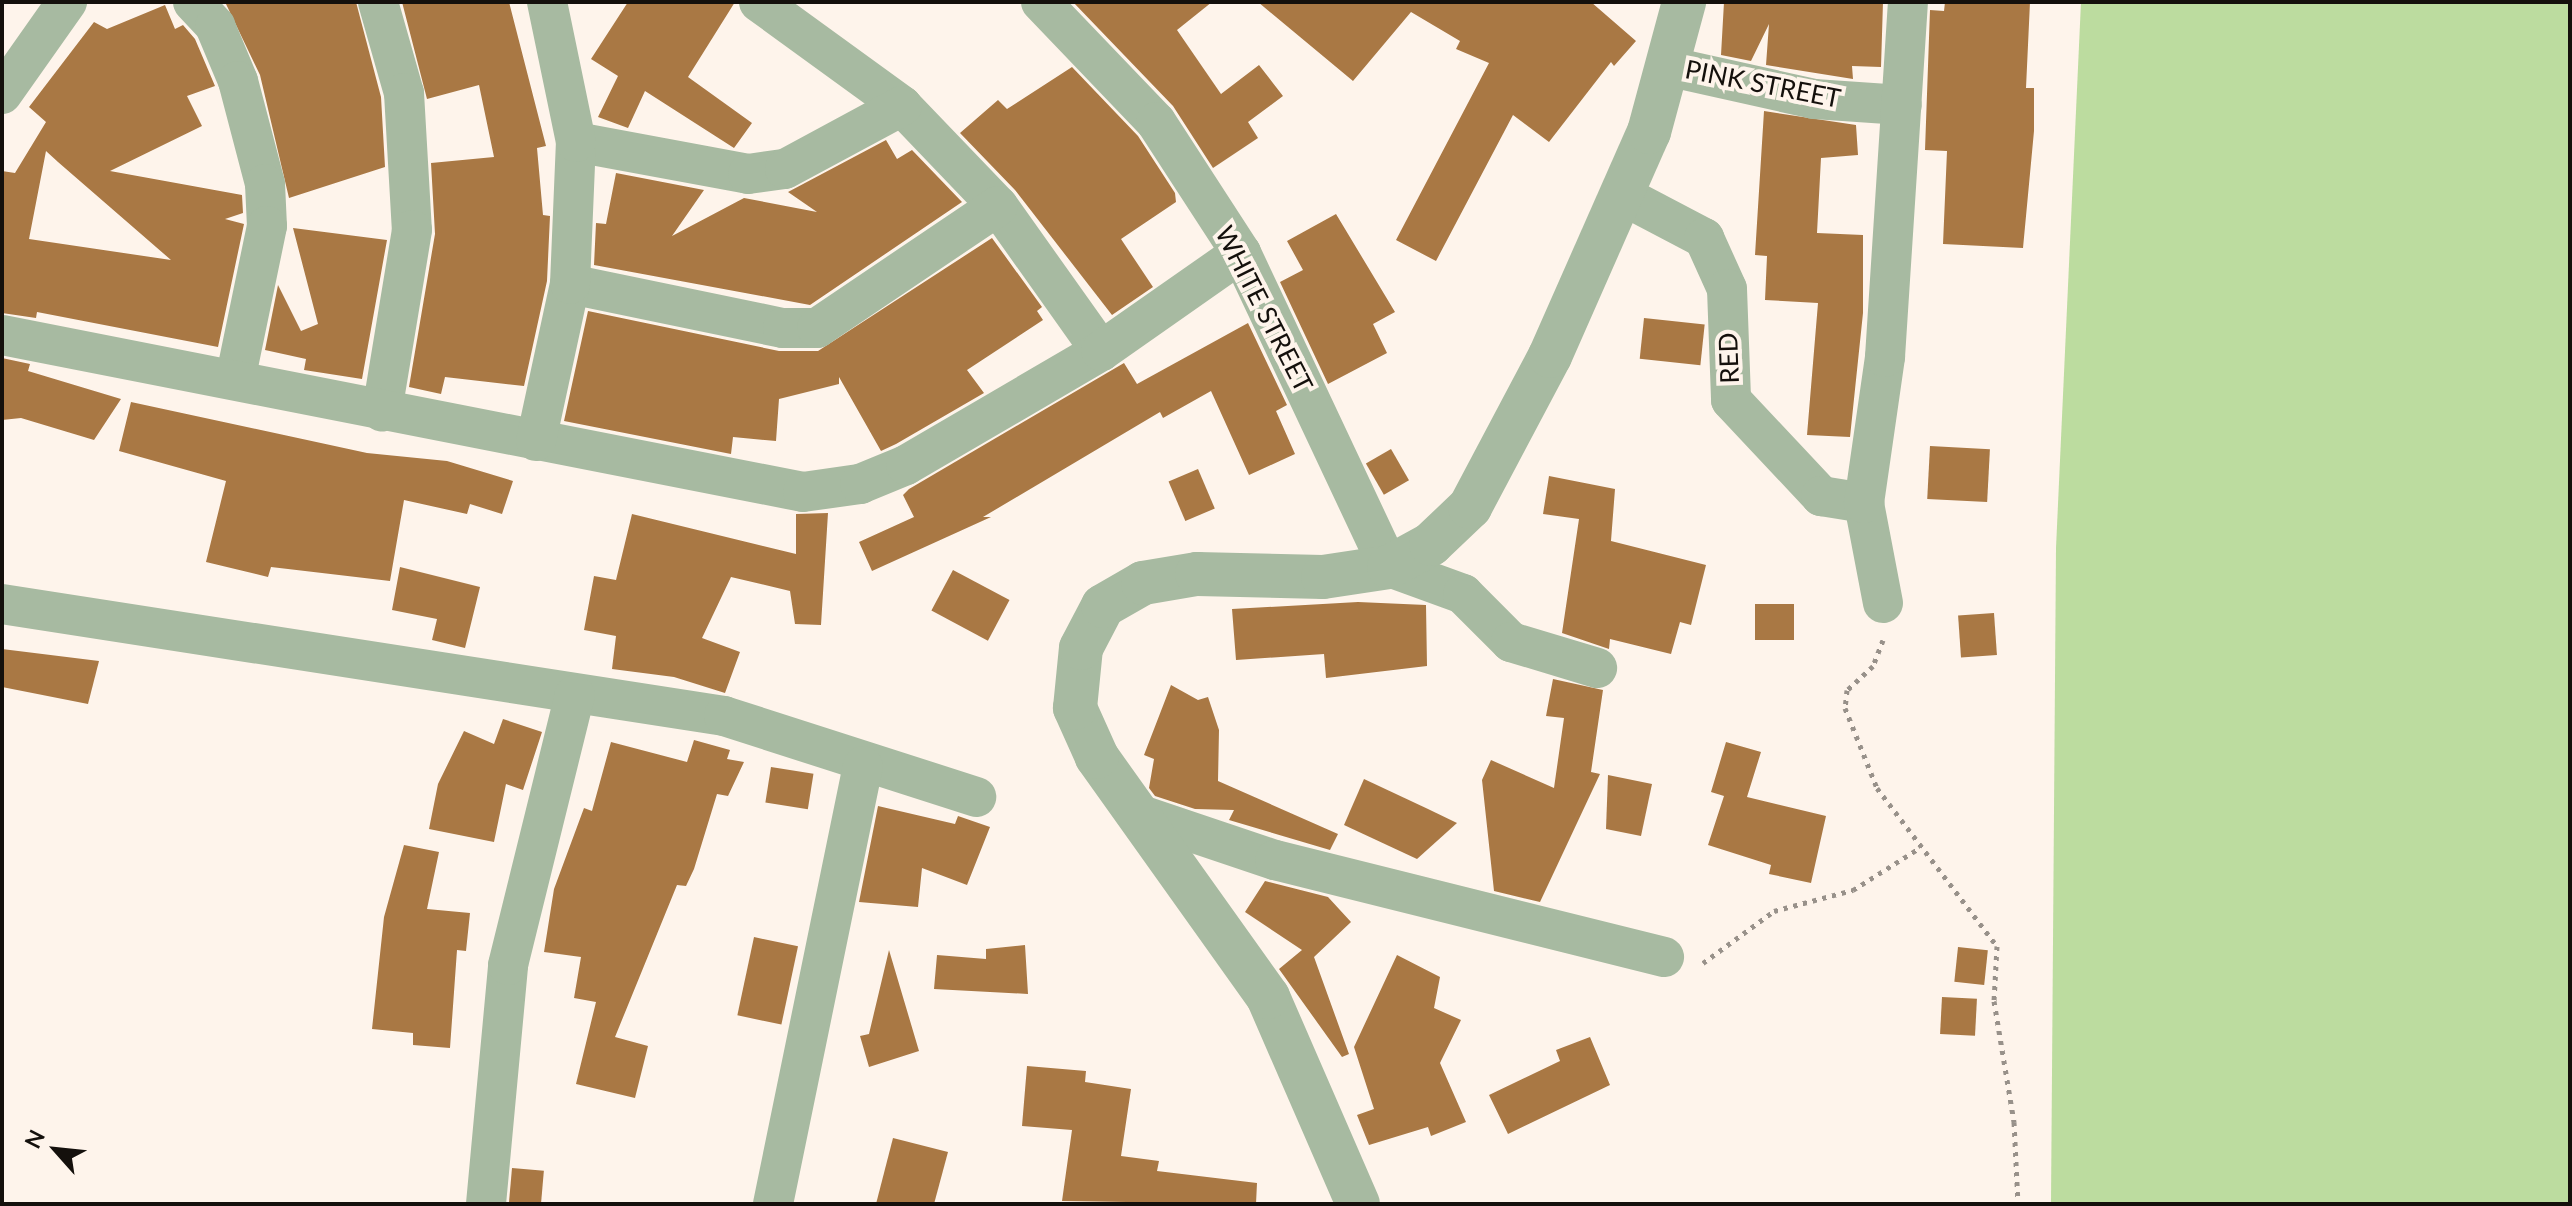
<!DOCTYPE html>
<html>
<head>
<meta charset="utf-8">
<style>
  body { margin:0 }
  #map { position:relative; width:2572px; height:1206px; overflow:hidden; background:#fef4eb; font-family:Lato,sans-serif }
  div>[style] { position:absolute }
  [style*='--x'] { left:calc(var(--x)*1px); top:calc(var(--y)*1px); width:calc(var(--w)*1px); rotate:calc(var(--a)*1deg) }
  .green>* { inset:0; background:#bcdc9f }
  .building>* { inset:0; background:#a97844; transform-origin:0 0 }
  .path>* { height:5px; margin-top:-2.5px; transform-origin:0; background:repeating-linear-gradient(90deg,#98918a 0 4px,transparent 0 10px) }
  .minor>* { height:40px; margin:-20px; padding:0 20px; transform-origin:20px; border-radius:20px; background:#a7baa1 }
  .tertiary>* { height:44px; margin:-22px; padding:0 22px; transform-origin:22px; border-radius:22px; background:#a7baa1 }
  span { translate:-50% -50%; white-space:nowrap; text-align:center; line-height:1.15; -webkit-text-stroke:8px #fef4eb; paint-order:stroke }
  .street-label { font-size:26px; color:#14100c }
  .frame { position:absolute; inset:0; border:4px solid #14100c; pointer-events:none }
  .north { position:absolute; left:16px; top:1110px; width:80px; height:80px; -webkit-text-stroke:6px #fef4eb; paint-order:stroke; rotate:297deg; font-size:22px; font-weight:700; line-height:32px; text-align:center; color:#14100c }
  .north::after { content:''; display:block; margin:auto; width:28px; height:36px; background:#14100c; clip-path:polygon(50% 0,100% 100%,50% 72%,0 100%) }
</style>
</head>
<body>
<div id="map">
  <div class="green">
    <i style="clip-path:polygon(2081px 2px,2570px 2px,2570px 1204px,2051px 1204px,2056px 548px)"></i>
  </div>
  <div class="building">
    <i style="clip-path:polygon(231px 2px,356px 2px,381px 97px,385px 167px,289px 198px,260px 75px,226px 4px)"></i>
    <i style="clip-path:polygon(402px 2px,509px 2px,546px 146px,537px 148px,543px 215px,550px 216px,547px 281px,524px 386px,445px 377px,441px 394px,409px 387px,435px 234px,431px 163px,494px 157px,479px 85px,427px 99px)"></i>
    <i style="clip-path:polygon(628px 2px,735px 2px,688px 77px,752px 123px,734px 148px,645px 91px,628px 128px,598px 117px,618px 76px,591px 59px)"></i>
    <i style="clip-path:polygon(1073px 2px,1212px 2px,1177px 30px,1221px 94px,1259px 65px,1283px 96px,1248px 122px,1258px 138px,1213px 168px,1173px 106px)"></i>
    <i style="clip-path:polygon(1258px 2px,1591px 2px,1636px 41px,1614px 66px,1611px 62px,1549px 142px,1513px 115px,1436px 261px,1396px 240px,1489px 63px,1456px 49px,1460px 41px,1411px 12px,1353px 81px)"></i>
    <i style="clip-path:polygon(1724px 2px,1883px 2px,1881px 67px,1852px 66px,1853px 79px,1766px 65px,1769px 24px,1751px 61px,1721px 55px)"></i>
    <i style="clip-path:polygon(1945px 2px,2030px 2px,2026px 88px,2034px 88px,2034px 131px,2023px 248px,1943px 244px,1947px 151px,1925px 150px,1930px 10px,1944px 11px)"></i>
    <i style="clip-path:polygon(evenodd,165px 5px,175px 29px,183px 25px,195px 39px,215px 86px,187px 96px,202px 126px,110px 171px,242px 195px,243px 213px,225px 219px,244px 224px,218px 347px,37px 312px,36px 318px,2px 313px,2px 171px,15px 173px,46px 122px,29px 107px,94px 22px,107px 29px,165px 5px,46px 151px,58px 162px,171px 260px,29px 239px,46px 151px)"></i>
    <i style="clip-path:polygon(1072px 67px,1138px 136px,1175px 193px,1176px 202px,1121px 239px,1153px 287px,1112px 315px,1015px 190px,960px 133px,998px 100px,1007px 109px)"></i>
    <i style="clip-path:polygon(1764px 111px,1856px 125px,1858px 155px,1821px 158px,1817px 233px,1863px 235px,1863px 313px,1850px 437px,1807px 435px,1818px 303px,1765px 300px,1767px 256px,1755px 255px)"></i>
    <i style="clip-path:polygon(886px 140px,897px 159px,912px 150px,962px 202px,810px 305px,594px 265px,596px 223px,606px 224px,616px 173px,704px 190px,672px 236px,744px 198px,817px 212px,788px 192px)"></i>
    <i style="clip-path:polygon(1336px 214px,1395px 312px,1373px 324px,1387px 353px,1328px 384px,1280px 282px,1303px 270px,1287px 241px)"></i>
    <i style="clip-path:polygon(293px 228px,387px 240px,362px 379px,304px 370px,306px 359px,265px 350px,278px 285px,301px 331px,318px 324px)"></i>
    <i style="clip-path:polygon(992px 238px,1042px 307px,1037px 311px,1043px 320px,967px 370px,984px 393px,896px 444px,881px 451px,839px 377px,839px 384px,779px 399px,776px 441px,733px 437px,731px 454px,564px 421px,588px 311px,779px 351px,818px 351px)"></i>
    <i style="left:1644px;top:318px;width:61px;height:41px;rotate:6deg"></i>
    <i style="clip-path:polygon(1248px 323px,1287px 405px,1276px 411px,1295px 454px,1249px 475px,1211px 391px,1163px 418px,1160px 412px,983px 517px,991px 517px,872px 571px,859px 542px,914px 517px,903px 495px,909px 489px,1124px 363px,1137px 384px)"></i>
    <i style="clip-path:polygon(2px 358px,30px 364px,28px 371px,121px 399px,94px 440px,21px 418px,2px 420px)"></i>
    <i style="clip-path:polygon(131px 402px,367px 453px,447px 461px,513px 481px,502px 514px,470px 504px,467px 514px,404px 500px,390px 581px,271px 567px,268px 577px,206px 562px,226px 481px,119px 451px)"></i>
    <i style="left:1930px;top:446px;width:60px;height:53px;rotate:3deg"></i>
    <i style="left:1391px;top:449px;width:36px;height:29px;rotate:60deg"></i>
    <i style="left:1198px;top:469px;width:43px;height:32px;rotate:67deg"></i>
    <i style="clip-path:polygon(1549px 476px,1615px 489px,1611px 541px,1706px 565px,1691px 625px,1680px 622px,1671px 654px,1610px 639px,1609px 649px,1562px 633px,1579px 519px,1543px 514px)"></i>
    <i style="clip-path:polygon(828px 513px,821px 625px,795px 624px,790px 591px,731px 577px,702px 638px,740px 652px,725px 693px,674px 677px,612px 669px,616px 636px,584px 630px,594px 576px,616px 580px,632px 514px,796px 554px,796px 514px)"></i>
    <i style="clip-path:polygon(400px 567px,480px 587px,465px 648px,432px 640px,437px 619px,392px 610px)"></i>
    <i style="left:953px;top:570px;width:64px;height:46px;rotate:28deg"></i>
    <i style="clip-path:polygon(1358px 602px,1426px 605px,1427px 666px,1326px 678px,1324px 654px,1236px 660px,1232px 609px)"></i>
    <i style="left:1794px;top:604px;width:36px;height:39px;rotate:90deg"></i>
    <i style="left:1994px;top:613px;width:42px;height:36px;rotate:86deg"></i>
    <i style="clip-path:polygon(2px 649px,99px 661px,88px 704px,2px 687px)"></i>
    <i style="clip-path:polygon(1553px 679px,1603px 690px,1591px 772px,1600px 774px,1540px 902px,1494px 891px,1482px 780px,1491px 760px,1554px 788px,1564px 718px,1546px 716px)"></i>
    <i style="clip-path:polygon(1171px 685px,1198px 700px,1208px 697px,1219px 730px,1218px 781px,1338px 834px,1330px 850px,1229px 820px,1234px 810px,1195px 809px,1155px 796px,1149px 788px,1154px 759px,1144px 755px)"></i>
    <i style="clip-path:polygon(503px 719px,542px 732px,523px 790px,506px 784px,494px 842px,429px 829px,438px 784px,464px 731px,494px 744px)"></i>
    <i style="clip-path:polygon(694px 740px,730px 750px,727px 759px,744px 762px,728px 796px,717px 794px,694px 869px,686px 886px,677px 885px,615px 1037px,648px 1046px,635px 1098px,576px 1084px,596px 1002px,574px 998px,581px 957px,544px 952px,554px 889px,584px 808px,592px 811px,611px 742px,687px 762px)"></i>
    <i style="clip-path:polygon(1726px 742px,1761px 752px,1747px 797px,1826px 816px,1811px 883px,1769px 874px,1771px 865px,1708px 845px,1724px 796px,1711px 792px)"></i>
    <i style="left:771px;top:767px;width:43px;height:36px;rotate:9deg"></i>
    <i style="clip-path:polygon(1608px 775px,1652px 784px,1641px 836px,1606px 829px)"></i>
    <i style="clip-path:polygon(1364px 779px,1428px 809px,1457px 823px,1417px 859px,1344px 825px)"></i>
    <i style="clip-path:polygon(878px 806px,955px 824px,958px 816px,990px 827px,967px 885px,922px 868px,918px 907px,859px 902px)"></i>
    <i style="clip-path:polygon(404px 845px,439px 852px,427px 909px,470px 913px,466px 951px,457px 950px,450px 1048px,413px 1045px,413px 1033px,372px 1029px,384px 917px)"></i>
    <i style="clip-path:polygon(1265px 881px,1328px 897px,1351px 922px,1314px 957px,1349px 1054px,1342px 1057px,1279px 969px,1302px 950px,1245px 912px)"></i>
    <i style="left:754px;top:937px;width:45px;height:80px;rotate:12deg"></i>
    <i style="clip-path:polygon(1025px 945px,1028px 994px,934px 989px,937px 955px,986px 959px,986px 949px)"></i>
    <i style="left:1958px;top:947px;width:30px;height:35px;rotate:6deg"></i>
    <i style="clip-path:polygon(889px 950px,919px 1051px,869px 1067px,860px 1036px,869px 1034px)"></i>
    <i style="clip-path:polygon(1397px 955px,1440px 977px,1434px 1008px,1461px 1020px,1440px 1063px,1466px 1122px,1431px 1136px,1428px 1127px,1369px 1145px,1357px 1115px,1374px 1109px,1354px 1047px)"></i>
    <i style="left:1942px;top:997px;width:35px;height:37px;rotate:3deg"></i>
    <i style="clip-path:polygon(1590px 1037px,1610px 1085px,1508px 1134px,1489px 1095px,1560px 1061px,1556px 1050px)"></i>
    <i style="clip-path:polygon(1027px 1066px,1086px 1071px,1085px 1082px,1131px 1089px,1121px 1156px,1159px 1161px,1157px 1171px,1257px 1183px,1256px 1204px,1062px 1201px,1072px 1130px,1022px 1126px)"></i>
    <i style="clip-path:polygon(893px 1138px,948px 1152px,934px 1204px,876px 1204px)"></i>
    <i style="left:512px;top:1168px;width:32px;height:36px;rotate:5deg"></i>
  </div>
  <div class="path">
    <i style="--x:1883;--y:640;--w:28;--a:111"></i>
    <i style="--x:1873;--y:666;--w:35;--a:137"></i>
    <i style="--x:1847;--y:690;--w:18;--a:96"></i>
    <i style="--x:1845;--y:708;--w:86;--a:68.2"></i>
    <i style="--x:1877;--y:788;--w:198;--a:52.8"></i>
    <i style="--x:1997;--y:946;--w:55;--a:93.1"></i>
    <i style="--x:1994;--y:1001;--w:123;--a:80.6"></i>
    <i style="--x:2014;--y:1122;--w:82;--a:87.2"></i>
    <i style="--x:1703;--y:963;--w:88;--a:-36.2"></i>
    <i style="--x:1774;--y:911;--w:82;--a:-14.9"></i>
    <i style="--x:1853;--y:890;--w:80;--a:-32.3"></i>
  </div>
  <div class="minor">
    <i style="--x:193;--y:2;--w:33;--a:47"></i>
    <i style="--x:215;--y:26;--w:60;--a:67.3"></i>
    <i style="--x:238;--y:81;--w:106;--a:75.3"></i>
    <i style="--x:265;--y:184;--w:42;--a:87.3"></i>
    <i style="--x:267;--y:226;--w:153;--a:101.7"></i>
    <i style="--x:378;--y:2;--w:95;--a:74.1"></i>
    <i style="--x:404;--y:93;--w:137;--a:86.7"></i>
    <i style="--x:412;--y:230;--w:184;--a:99.4"></i>
    <i style="--x:759;--y:2;--w:177;--a:36"></i>
    <i style="--x:902;--y:106;--w:139;--a:46.2"></i>
    <i style="--x:998;--y:206;--w:178;--a:54.6"></i>
    <i style="--x:1041;--y:2;--w:166;--a:46.2"></i>
    <i style="--x:1156;--y:122;--w:156;--a:57"></i>
    <i style="--x:1241;--y:253;--w:347;--a:64.8"></i>
    <i style="--x:1389;--y:567;--w:79;--a:20"></i>
    <i style="--x:1463;--y:594;--w:68;--a:45"></i>
    <i style="--x:1511;--y:642;--w:90;--a:16.8"></i>
    <i style="--x:1671;--y:67;--w:147;--a:12.6"></i>
    <i style="--x:1814;--y:99;--w:88;--a:3.9"></i>
    <i style="--x:2;--y:94;--w:113;--a:-54.8"></i>
    <i style="--x:576;--y:142;--w:175;--a:10.5"></i>
    <i style="--x:748;--y:174;--w:37;--a:-8"></i>
    <i style="--x:785;--y:169;--w:133;--a:-28.3"></i>
    <i style="--x:1622;--y:195;--w:93;--a:27.7"></i>
    <i style="--x:1704;--y:238;--w:56;--a:65.7"></i>
    <i style="--x:1727;--y:289;--w:111;--a:87.9"></i>
    <i style="--x:1731;--y:400;--w:132;--a:46.8"></i>
    <i style="--x:1821;--y:496;--w:44;--a:9.2"></i>
    <i style="--x:570;--y:284;--w:217;--a:11.7"></i>
    <i style="--x:783;--y:328;--w:34;--a:0"></i>
    <i style="--x:817;--y:328;--w:218;--a:-34"></i>
    <i style="--x:2;--y:335;--w:816;--a:11.09"></i>
    <i style="--x:803;--y:492;--w:58;--a:-8"></i>
    <i style="--x:860;--y:484;--w:50;--a:-22.4"></i>
    <i style="--x:906;--y:465;--w:226;--a:-30.3"></i>
    <i style="--x:1101;--y:351;--w:171;--a:-35"></i>
    <i style="--x:536;--y:441;--w:161;--a:-77.8"></i>
    <i style="--x:570;--y:284;--w:142;--a:-87.6"></i>
    <i style="--x:576;--y:142;--w:143;--a:-101.7"></i>
    <i style="--x:1883;--y:603;--w:102;--a:-100.8"></i>
    <i style="--x:1864;--y:503;--w:148;--a:-81.8"></i>
    <i style="--x:1885;--y:357;--w:356;--a:-86.3"></i>
    <i style="--x:2;--y:604;--w:731;--a:8.82"></i>
    <i style="--x:724;--y:716;--w:265;--a:17.8"></i>
    <i style="--x:1135;--y:813;--w:148;--a:18.6"></i>
    <i style="--x:1275;--y:860;--w:401;--a:14"></i>
    <i style="--x:486;--y:1204;--w:240;--a:-84.7"></i>
    <i style="--x:508;--y:965;--w:278;--a:-76.1"></i>
    <i style="--x:773;--y:1204;--w:447;--a:-78.4"></i>
  </div>
  <div class="tertiary">
    <i style="--x:1358;--y:1204;--w:226;--a:-113.5"></i>
    <i style="--x:1268;--y:997;--w:295;--a:-125.5"></i>
    <i style="--x:1097;--y:757;--w:54;--a:-114.2"></i>
    <i style="--x:1075;--y:708;--w:60;--a:-84.3"></i>
    <i style="--x:1081;--y:648;--w:47;--a:-62.4"></i>
    <i style="--x:1103;--y:606;--w:46;--a:-29.9"></i>
    <i style="--x:1143;--y:583;--w:55;--a:-9.5"></i>
    <i style="--x:1197;--y:574;--w:126;--a:1.4"></i>
    <i style="--x:1323;--y:577;--w:67;--a:-8.6"></i>
    <i style="--x:1389;--y:567;--w:48;--a:-28.7"></i>
    <i style="--x:1431;--y:544;--w:54;--a:-43.5"></i>
    <i style="--x:1470;--y:507;--w:171;--a:-62.1"></i>
    <i style="--x:1550;--y:356;--w:245;--a:-66.2"></i>
    <i style="--x:1649;--y:132;--w:135;--a:-74.9"></i>
  </div>
  <div class="street-label">
    <span style="left:1763px;top:84px;rotate:11deg">PINK STREET</span>
    <span style="left:1264px;top:309px;rotate:63deg">WHITE STREET</span>
    <span style="left:1729px;top:358px;rotate:-92deg">RED</span>
  </div>
  <div class="frame"></div>
  <div class="north">N</div>
</div>
</body>
</html>
